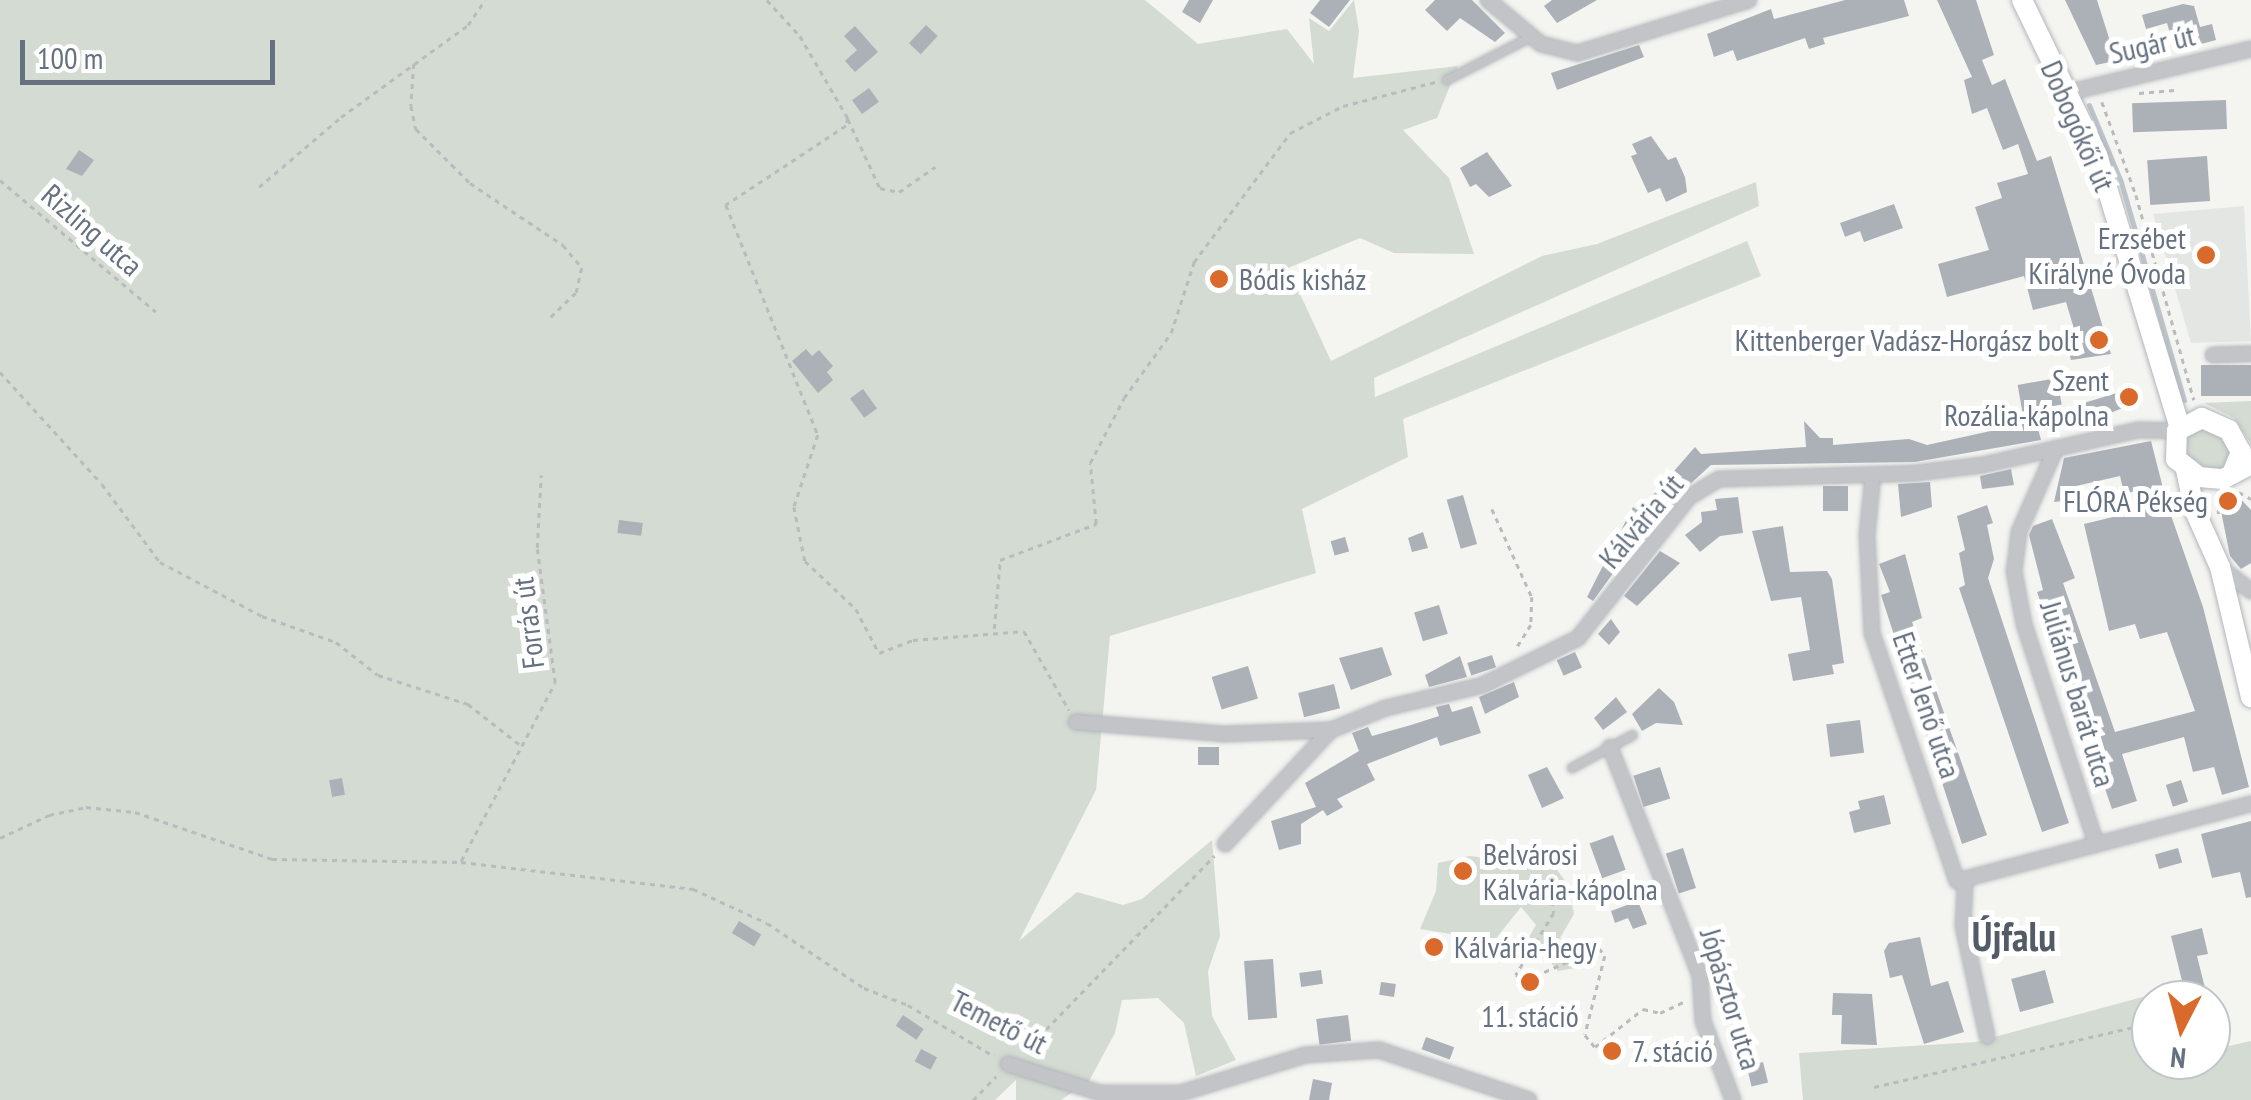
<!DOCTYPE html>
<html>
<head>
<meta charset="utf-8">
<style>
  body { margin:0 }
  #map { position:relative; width:2251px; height:1100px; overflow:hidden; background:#f4f4f1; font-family:"PT Sans Narrow",sans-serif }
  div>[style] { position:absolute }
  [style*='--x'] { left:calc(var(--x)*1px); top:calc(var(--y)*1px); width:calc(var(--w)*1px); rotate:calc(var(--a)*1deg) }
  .built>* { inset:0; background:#e4e6e4 }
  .green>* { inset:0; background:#d4dbd2 }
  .stream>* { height:5px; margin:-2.5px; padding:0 2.5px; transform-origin:2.5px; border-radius:2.5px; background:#bdc5cc }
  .building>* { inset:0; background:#acb1b7; transform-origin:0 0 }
  .path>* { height:2.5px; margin-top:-1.25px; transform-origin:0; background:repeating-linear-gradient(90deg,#b9bbbd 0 5px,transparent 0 10px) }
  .roads { filter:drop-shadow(0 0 2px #b2b6ba) drop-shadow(0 0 2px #b2b6ba) }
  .lane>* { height:8px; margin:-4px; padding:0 4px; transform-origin:4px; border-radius:4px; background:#c2c4c8 }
  .street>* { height:14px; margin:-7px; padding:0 7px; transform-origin:7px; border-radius:7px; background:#c2c4c8 }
  .secondary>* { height:20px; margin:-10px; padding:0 10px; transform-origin:10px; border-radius:10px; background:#fff }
  .dots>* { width:28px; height:28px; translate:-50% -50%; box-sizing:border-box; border:5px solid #fff; border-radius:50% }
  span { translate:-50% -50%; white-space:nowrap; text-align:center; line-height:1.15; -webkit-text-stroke:10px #fff; paint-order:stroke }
  .street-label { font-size:30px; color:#657180 }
  .poi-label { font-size:30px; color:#657180 }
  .right { translate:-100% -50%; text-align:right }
  .left { translate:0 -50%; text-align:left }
  .district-label { font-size:40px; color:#525b66; font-weight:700 }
  .north { position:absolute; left:2131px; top:980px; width:100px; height:100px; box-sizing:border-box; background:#fff; border:2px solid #c1c6cc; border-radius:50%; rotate:186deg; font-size:28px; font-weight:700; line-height:40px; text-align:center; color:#657180 }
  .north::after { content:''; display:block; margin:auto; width:35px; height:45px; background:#d96a2c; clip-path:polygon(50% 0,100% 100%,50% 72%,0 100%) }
  .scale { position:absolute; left:20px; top:40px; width:255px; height:45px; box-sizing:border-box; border:5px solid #657180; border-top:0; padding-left:12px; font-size:30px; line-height:35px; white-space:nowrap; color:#657180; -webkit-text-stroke:8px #fff; paint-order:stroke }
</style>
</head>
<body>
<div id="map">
  <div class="built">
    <i style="clip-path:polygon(2244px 206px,2251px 341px,2191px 343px,2153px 214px)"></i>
  </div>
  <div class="green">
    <i style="clip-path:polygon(0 0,1145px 0,1198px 44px,1287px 29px,1314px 64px,1309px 18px,1329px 31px,1354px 0,1359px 31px,1353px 78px,1458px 66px,1437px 118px,1403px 130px,1449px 178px,1474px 254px,1394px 253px,1360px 238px,1288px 268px,1331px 361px,1542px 256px,1597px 244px,1756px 182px,1759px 206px,1374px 378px,1375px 397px,1747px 241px,1761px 276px,1403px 419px,1408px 457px,1302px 509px,1316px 573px,1110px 636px,1096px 790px,1019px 941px,1077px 892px,1123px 905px,1142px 899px,1212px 840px,1220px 936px,1208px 971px,1212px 1016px,1236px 1060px,1196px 1076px,1184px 1023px,1158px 998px,1122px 1000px,1115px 1033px,1089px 1081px,1061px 1100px,1016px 1100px,1016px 1080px,995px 1100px,0 1100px)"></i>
    <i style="clip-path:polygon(2251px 401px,2251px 444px,2234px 418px,2204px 403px)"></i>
    <i style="clip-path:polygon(2192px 425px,2233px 440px,2227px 473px,2186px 465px,2179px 441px)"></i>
    <i style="clip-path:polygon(1545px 853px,1568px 885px,1574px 914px,1560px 938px,1578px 948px,1581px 967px,1558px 971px,1529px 937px,1536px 925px,1521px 907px,1494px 941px,1420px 929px,1436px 891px,1438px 863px,1470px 856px,1528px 864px)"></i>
    <i style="clip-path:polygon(2161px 992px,2162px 1000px,2151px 1000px,2151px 1060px,2211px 1060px,2211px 1050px,2251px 1041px,2251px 1100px,1803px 1100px,1799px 1053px,1976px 1042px)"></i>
  </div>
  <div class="stream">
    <i style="--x:2089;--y:105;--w:83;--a:67.4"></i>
    <i style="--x:2121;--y:182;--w:227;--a:73.9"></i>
  </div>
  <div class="building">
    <i style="clip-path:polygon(1189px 0,1213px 0,1200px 23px,1182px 12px)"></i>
    <i style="clip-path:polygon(1320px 0,1350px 0,1329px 27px,1310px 13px)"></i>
    <i style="clip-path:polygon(1435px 0,1472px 0,1505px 33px,1495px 42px,1460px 18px,1447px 31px,1425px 10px)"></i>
    <i style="clip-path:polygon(1552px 0,1597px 0,1557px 23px,1544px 6px)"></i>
    <i style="clip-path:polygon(1845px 0,1904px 0,1909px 16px,1823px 38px,1825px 44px,1809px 49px,1805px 38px,1737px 61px,1733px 50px,1714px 57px,1707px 34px,1771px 9px,1774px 19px)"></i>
    <i style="clip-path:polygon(1937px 0,1976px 0,1994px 55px,1982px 60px,1992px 85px,2005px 79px,2037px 161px,2051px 156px,2111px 354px,2071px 360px,2066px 342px,2077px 339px,2066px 302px,2033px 310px,2024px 276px,1947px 297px,1938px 264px,1989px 250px,1975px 207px,2002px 198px,1997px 183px,2028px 174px,2018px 144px,2003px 150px,1987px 108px,1972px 114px,1964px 80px,1972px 77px)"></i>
    <i style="clip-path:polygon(2065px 0,2097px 0,2115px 57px,2110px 62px,2096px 65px)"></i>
    <i style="clip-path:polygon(2183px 4px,2194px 6px,2200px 27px,2212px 24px,2216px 40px,2175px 51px,2167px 23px,2146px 29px,2142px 15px)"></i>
    <i style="left:926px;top:25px;width:16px;height:25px;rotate:43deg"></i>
    <i style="clip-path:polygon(855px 26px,878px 52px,855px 72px,845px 61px,857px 50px,844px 36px)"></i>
    <i style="clip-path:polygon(1639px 45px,1644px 57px,1557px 90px,1551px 73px)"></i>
    <i style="left:869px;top:88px;width:17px;height:21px;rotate:54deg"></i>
    <i style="left:2226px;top:100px;width:29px;height:94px;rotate:88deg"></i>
    <i style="clip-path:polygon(1651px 136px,1668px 160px,1676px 157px,1685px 177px,1687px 192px,1666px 202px,1660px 188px,1648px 193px,1631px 156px,1637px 154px,1632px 144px)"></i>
    <i style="clip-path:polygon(79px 150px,94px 160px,82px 176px,66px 169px)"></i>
    <i style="clip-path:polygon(1487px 152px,1512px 186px,1489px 197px,1476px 184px,1470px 187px,1460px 168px)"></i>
    <i style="left:2207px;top:156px;width:45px;height:60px;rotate:86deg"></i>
    <i style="clip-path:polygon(1894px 204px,1903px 228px,1864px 242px,1860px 231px,1845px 237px,1840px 223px)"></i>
    <i style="left:1222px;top:269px;width:15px;height:13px;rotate:67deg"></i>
    <i style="clip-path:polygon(806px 349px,812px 356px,819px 350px,833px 366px,827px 372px,833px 380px,818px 393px,792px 361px)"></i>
    <i style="left:2251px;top:365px;width:31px;height:50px;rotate:90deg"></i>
    <i style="left:2057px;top:378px;width:27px;height:40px;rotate:80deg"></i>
    <i style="clip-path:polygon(2136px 387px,2140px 401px,2088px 422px,2084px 403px)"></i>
    <i style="left:863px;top:389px;width:24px;height:16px;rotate:54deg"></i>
    <i style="clip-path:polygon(1804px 421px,1820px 438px,1833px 438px,1833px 445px,1909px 439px,1927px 445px,2036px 421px,2041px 440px,1915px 462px,1711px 465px,1654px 517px,1593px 601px,1587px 597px,1633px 507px,1639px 511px,1695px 447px,1701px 454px,1806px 447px)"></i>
    <i style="clip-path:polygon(2151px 441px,2163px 488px,2124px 493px,2120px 476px,2076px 486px,2073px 500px,2054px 502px,2064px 458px)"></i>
    <i style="clip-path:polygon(2011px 469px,2014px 485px,1982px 489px,1980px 476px)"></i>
    <i style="clip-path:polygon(1930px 482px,1932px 507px,1901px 517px,1898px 484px)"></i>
    <i style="left:1823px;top:486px;width:25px;height:25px"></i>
    <i style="clip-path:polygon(2233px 491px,2251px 510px,2251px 563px,2241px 569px,2230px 556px,2219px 501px)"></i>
    <i style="left:1463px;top:495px;width:51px;height:17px;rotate:74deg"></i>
    <i style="clip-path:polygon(1738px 497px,1743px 533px,1720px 536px,1700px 552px,1685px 535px,1702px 522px,1701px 512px,1717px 510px,1715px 499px)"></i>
    <i style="clip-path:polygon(2167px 504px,2203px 607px,2249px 787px,2222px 795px,2214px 767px,2193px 772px,2184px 737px,2122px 754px,2137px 801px,2112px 809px,2037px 592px,2043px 590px,2029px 535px,2033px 526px,2052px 519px,2075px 578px,2063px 583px,2115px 732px,2195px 711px,2167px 632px,2140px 639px,2135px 624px,2109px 631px,2084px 524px)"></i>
    <i style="clip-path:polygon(1987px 505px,1993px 523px,1987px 525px,1994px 559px,1988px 578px,2069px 823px,2042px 832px,1959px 588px,1965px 585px,1959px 553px,1965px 550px,1957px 516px)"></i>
    <i style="left:619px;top:520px;width:24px;height:13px;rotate:7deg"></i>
    <i style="clip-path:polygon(1783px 526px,1790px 572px,1827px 571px,1832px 579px,1844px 663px,1832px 665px,1834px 674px,1793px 681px,1788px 654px,1810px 650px,1801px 597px,1771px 601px,1752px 531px)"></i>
    <i style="clip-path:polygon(1423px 532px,1428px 548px,1412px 552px,1408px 538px)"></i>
    <i style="left:1345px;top:537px;width:15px;height:15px;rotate:74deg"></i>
    <i style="clip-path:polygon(1660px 551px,1680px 563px,1637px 606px,1624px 596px)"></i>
    <i style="clip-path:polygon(1905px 554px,1922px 618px,1912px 622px,1987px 835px,1962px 844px,1881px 595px,1890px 592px,1879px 564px)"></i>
    <i style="left:1439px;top:605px;width:30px;height:26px;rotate:73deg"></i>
    <i style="clip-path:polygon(1611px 619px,1620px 632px,1609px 645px,1598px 634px)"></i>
    <i style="clip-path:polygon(1382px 647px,1392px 675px,1351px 690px,1339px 658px)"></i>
    <i style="left:1575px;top:652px;width:17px;height:20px;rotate:66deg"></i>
    <i style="left:1492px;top:655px;width:13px;height:26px;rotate:72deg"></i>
    <i style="clip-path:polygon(1460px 656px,1467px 677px,1429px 687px,1425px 675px)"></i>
    <i style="left:1248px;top:666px;width:34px;height:38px;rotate:73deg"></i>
    <i style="clip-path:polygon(1514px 682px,1519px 697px,1485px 714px,1479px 697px)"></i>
    <i style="left:1334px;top:684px;width:25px;height:37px;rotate:76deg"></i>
    <i style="clip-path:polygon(1659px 688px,1674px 702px,1683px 725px,1656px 723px,1642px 731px,1632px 714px)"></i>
    <i style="clip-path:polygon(1616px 697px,1627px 712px,1603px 730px,1594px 718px)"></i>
    <i style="clip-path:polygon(1449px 704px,1452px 712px,1472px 706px,1481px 733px,1440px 746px,1437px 737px,1367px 764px,1375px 780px,1337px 799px,1343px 807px,1327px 816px,1323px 810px,1301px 824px,1301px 844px,1279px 850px,1271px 821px,1316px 807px,1305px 783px,1359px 751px,1352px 733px,1368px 727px,1372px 736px,1411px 725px,1439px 716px,1436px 707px)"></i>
    <i style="left:1860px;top:720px;width:33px;height:34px;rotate:83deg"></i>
    <i style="left:1198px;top:747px;width:21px;height:18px"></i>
    <i style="clip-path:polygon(1547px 767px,1564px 798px,1542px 808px,1528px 775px)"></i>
    <i style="left:1660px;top:767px;width:33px;height:28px;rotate:72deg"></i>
    <i style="left:342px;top:778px;width:17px;height:13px;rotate:80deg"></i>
    <i style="left:2181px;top:780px;width:23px;height:16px;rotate:72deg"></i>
    <i style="clip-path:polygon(1884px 795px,1891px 824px,1854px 833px,1849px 812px,1860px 809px,1858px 801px)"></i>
    <i style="clip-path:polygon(2251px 821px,2251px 897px,2246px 898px,2240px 872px,2212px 878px,2201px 834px)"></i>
    <i style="left:1613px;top:835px;width:37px;height:25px;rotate:70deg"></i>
    <i style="left:1683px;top:848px;width:42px;height:18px;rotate:72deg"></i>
    <i style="left:2178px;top:848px;width:15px;height:24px;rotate:74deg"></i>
    <i style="clip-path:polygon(1638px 901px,1647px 924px,1633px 929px,1628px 918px,1615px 923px,1611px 911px)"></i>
    <i style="left:739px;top:921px;width:26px;height:14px;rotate:31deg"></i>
    <i style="clip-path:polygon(2202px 928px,2208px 954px,2197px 956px,2208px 1000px,2178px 1000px,2175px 987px,2183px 985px,2171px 936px)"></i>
    <i style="clip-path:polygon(1920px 937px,1931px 986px,1948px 981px,1964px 1032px,1924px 1044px,1902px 975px,1890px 978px,1884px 951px,1889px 943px)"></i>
    <i style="left:1273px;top:959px;width:59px;height:29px;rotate:86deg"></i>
    <i style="left:1321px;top:970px;width:14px;height:22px;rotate:82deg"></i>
    <i style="left:2045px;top:970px;width:34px;height:35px;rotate:75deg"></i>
    <i style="left:1381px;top:982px;width:15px;height:13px;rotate:8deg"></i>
    <i style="clip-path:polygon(1833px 993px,1872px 994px,1877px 1045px,1841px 1044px,1842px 1015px,1832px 1015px)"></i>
    <i style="left:903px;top:1015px;width:25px;height:13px;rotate:34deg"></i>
    <i style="left:1348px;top:1015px;width:26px;height:32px;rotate:83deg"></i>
    <i style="left:1426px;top:1037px;width:30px;height:13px;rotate:20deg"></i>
    <i style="left:921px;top:1049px;width:18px;height:14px;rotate:27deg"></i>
    <i style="left:1763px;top:1062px;width:21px;height:17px;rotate:76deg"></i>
    <i style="clip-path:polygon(1313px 1079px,1332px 1083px,1329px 1100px,1309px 1100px)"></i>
  </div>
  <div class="path">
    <i style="--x:767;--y:0;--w:49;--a:47.5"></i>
    <i style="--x:800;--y:36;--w:95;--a:59.7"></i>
    <i style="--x:848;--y:118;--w:8;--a:104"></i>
    <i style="--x:846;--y:126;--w:144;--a:146.6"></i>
    <i style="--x:726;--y:205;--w:248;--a:68.2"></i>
    <i style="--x:818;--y:435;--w:76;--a:108.4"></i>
    <i style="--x:794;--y:507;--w:55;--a:78.5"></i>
    <i style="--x:805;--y:561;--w:70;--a:43.3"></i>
    <i style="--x:856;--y:609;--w:50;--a:62.4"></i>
    <i style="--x:879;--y:653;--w:36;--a:-21"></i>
    <i style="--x:913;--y:640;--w:111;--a:-4.6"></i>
    <i style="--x:1024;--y:631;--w:91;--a:60.3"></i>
    <i style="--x:414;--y:64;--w:42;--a:94.1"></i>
    <i style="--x:411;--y:106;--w:24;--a:78"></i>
    <i style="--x:416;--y:129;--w:76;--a:45"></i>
    <i style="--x:470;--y:183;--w:112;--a:33.7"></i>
    <i style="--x:563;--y:245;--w:30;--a:50"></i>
    <i style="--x:582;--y:268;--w:26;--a:103"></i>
    <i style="--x:576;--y:293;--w:39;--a:136"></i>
    <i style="--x:2139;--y:93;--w:38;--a:-5"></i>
    <i style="--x:2102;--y:102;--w:99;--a:69.9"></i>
    <i style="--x:2136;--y:195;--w:213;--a:74.2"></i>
    <i style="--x:848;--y:119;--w:76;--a:65.1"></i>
    <i style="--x:880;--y:188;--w:19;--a:12"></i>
    <i style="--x:899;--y:192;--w:44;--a:-34.8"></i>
    <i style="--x:0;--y:180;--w:204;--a:40.2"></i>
    <i style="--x:259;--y:187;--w:108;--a:-40.5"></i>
    <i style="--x:341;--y:117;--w:157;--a:-35.9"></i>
    <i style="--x:468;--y:25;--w:30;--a:-56"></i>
    <i style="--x:0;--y:372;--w:151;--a:47.7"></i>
    <i style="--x:102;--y:484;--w:97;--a:53.4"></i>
    <i style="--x:160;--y:562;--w:115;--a:27.9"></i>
    <i style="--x:262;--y:616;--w:78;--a:19.4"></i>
    <i style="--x:336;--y:642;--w:53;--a:38.2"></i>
    <i style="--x:378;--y:675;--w:95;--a:17.9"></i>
    <i style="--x:468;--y:704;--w:65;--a:38.1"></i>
    <i style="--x:2239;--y:492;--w:14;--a:30"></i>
    <i style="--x:1492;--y:509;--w:97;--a:65.6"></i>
    <i style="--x:1532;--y:597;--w:28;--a:92"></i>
    <i style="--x:1531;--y:625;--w:28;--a:122"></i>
    <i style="--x:2218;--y:514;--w:17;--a:-87"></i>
    <i style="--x:994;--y:629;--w:69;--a:-85"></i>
    <i style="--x:1000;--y:560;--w:103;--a:-20.6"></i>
    <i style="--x:1096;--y:524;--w:61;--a:-95.6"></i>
    <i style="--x:1090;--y:463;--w:73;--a:-62.4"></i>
    <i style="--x:1124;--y:398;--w:80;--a:-54.1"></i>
    <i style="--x:1171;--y:333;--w:75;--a:-72.1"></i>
    <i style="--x:1194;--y:262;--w:161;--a:-53.3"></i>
    <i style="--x:1290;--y:133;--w:59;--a:-27"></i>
    <i style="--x:1343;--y:106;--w:95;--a:-14.6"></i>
    <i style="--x:0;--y:838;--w:54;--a:-25.1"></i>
    <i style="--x:49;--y:815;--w:38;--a:-12"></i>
    <i style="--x:86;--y:807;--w:49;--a:5.8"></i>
    <i style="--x:135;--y:812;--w:145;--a:18.9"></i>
    <i style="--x:272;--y:859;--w:189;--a:0.9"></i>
    <i style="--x:461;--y:862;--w:234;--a:6.6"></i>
    <i style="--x:693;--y:889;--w:81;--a:24.7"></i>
    <i style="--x:767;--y:923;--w:117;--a:33.8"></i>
    <i style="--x:864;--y:988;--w:47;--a:21.1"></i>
    <i style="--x:908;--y:1005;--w:100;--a:30.7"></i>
    <i style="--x:461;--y:861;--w:201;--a:-62.2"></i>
    <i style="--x:555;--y:683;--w:136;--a:-97.6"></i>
    <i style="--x:537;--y:548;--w:73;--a:-86.9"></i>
    <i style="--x:1525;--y:890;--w:26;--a:-21"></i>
    <i style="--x:1549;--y:881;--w:32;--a:81"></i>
    <i style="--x:1554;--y:913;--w:73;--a:121.5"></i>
    <i style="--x:1516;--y:975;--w:11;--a:27"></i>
    <i style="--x:1526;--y:980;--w:80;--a:-23.7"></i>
    <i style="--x:1599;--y:948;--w:10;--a:53"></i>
    <i style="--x:1605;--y:956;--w:81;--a:104.2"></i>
    <i style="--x:1585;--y:1035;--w:16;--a:50"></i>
    <i style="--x:1595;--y:1047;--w:61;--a:-38.4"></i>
    <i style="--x:1643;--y:1009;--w:17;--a:13"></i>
    <i style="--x:1660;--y:1013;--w:29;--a:-25"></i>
    <i style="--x:1025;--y:1051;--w:272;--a:-45.9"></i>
    <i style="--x:1874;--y:1087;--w:280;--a:-13"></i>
    <i style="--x:2147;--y:1024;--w:21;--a:79"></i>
    <i style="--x:973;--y:1100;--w:33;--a:-46"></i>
  </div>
  <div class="roads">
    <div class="lane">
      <i style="--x:1447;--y:80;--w:94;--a:-27.1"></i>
      <i style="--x:1572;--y:768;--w:69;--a:-28.4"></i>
    </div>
    <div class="street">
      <i style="--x:1488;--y:0;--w:69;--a:39.7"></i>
      <i style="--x:1541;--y:44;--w:38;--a:14"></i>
      <i style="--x:1578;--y:53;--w:179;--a:-17.2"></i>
      <i style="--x:2066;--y:93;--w:190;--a:-13.4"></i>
      <i style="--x:2213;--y:355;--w:38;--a:-2"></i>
      <i style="--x:2056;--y:448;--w:92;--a:113.8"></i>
      <i style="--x:2019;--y:532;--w:39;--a:97"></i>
      <i style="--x:2014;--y:571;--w:54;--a:79.3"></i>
      <i style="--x:2024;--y:624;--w:231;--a:71.8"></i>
      <i style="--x:1873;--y:475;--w:60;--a:95.7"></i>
      <i style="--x:1867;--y:535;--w:98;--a:87.1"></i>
      <i style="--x:1872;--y:633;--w:262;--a:71.1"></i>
      <i style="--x:1957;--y:881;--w:304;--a:-14.7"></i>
      <i style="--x:2220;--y:567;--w:39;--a:38"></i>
      <i style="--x:1076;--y:722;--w:148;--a:4.6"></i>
      <i style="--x:1224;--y:734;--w:107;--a:-2.1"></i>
      <i style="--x:1331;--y:730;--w:59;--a:-21.8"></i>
      <i style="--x:1386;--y:708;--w:100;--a:-13.3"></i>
      <i style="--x:1483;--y:685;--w:106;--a:-26.3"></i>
      <i style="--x:1578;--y:638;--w:179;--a:-51.8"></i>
      <i style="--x:1689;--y:497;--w:35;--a:-31"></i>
      <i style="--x:1719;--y:479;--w:197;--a:-1.7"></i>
      <i style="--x:1916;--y:473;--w:67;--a:-6.8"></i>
      <i style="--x:1983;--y:465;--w:159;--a:-12.7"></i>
      <i style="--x:2138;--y:430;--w:39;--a:1"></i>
      <i style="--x:1610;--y:747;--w:246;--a:68.5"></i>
      <i style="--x:1700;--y:976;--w:45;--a:86.2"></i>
      <i style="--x:1703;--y:1021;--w:85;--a:69.2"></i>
      <i style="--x:1225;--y:844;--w:156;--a:-47.1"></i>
      <i style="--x:1965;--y:884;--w:42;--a:92.7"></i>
      <i style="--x:1963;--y:926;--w:113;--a:77.7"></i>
      <i style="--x:1008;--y:1064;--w:96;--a:17.5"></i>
      <i style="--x:1100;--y:1093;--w:81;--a:0"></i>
      <i style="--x:1181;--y:1093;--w:130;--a:-17"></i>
      <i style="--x:1305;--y:1055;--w:74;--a:-3.9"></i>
      <i style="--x:1379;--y:1050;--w:158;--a:18.4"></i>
    </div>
    <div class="secondary">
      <i style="--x:2022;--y:0;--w:172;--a:64.2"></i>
      <i style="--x:2097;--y:155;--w:285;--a:73.1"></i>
      <i style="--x:2186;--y:470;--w:40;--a:78"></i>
      <i style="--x:2194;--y:509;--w:64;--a:65.9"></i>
      <i style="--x:2220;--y:567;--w:134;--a:76.6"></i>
      <i style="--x:2232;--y:474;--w:24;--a:-68"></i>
      <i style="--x:2241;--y:452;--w:25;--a:-119"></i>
      <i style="--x:2229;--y:430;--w:30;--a:-156"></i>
      <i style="--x:2202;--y:418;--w:28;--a:153"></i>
      <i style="--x:2177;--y:431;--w:28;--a:92"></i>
      <i style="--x:2176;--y:459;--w:29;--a:38"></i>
      <i style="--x:2199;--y:477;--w:24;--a:5"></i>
      <i style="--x:2223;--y:479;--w:32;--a:-28"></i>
    </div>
  </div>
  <div class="dots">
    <i style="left:2206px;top:255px;background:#d96a2c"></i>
    <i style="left:1219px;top:279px;background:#d96a2c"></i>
    <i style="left:2099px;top:340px;background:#d96a2c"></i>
    <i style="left:2129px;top:397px;background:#d96a2c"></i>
    <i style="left:2228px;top:501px;background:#d96a2c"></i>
    <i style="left:1463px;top:871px;background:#d96a2c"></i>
    <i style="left:1434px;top:947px;background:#d96a2c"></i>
    <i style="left:1530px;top:982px;background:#d96a2c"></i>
    <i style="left:1612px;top:1051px;background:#d96a2c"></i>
  </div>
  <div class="street-label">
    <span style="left:2152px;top:44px;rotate:-13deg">Sugár út</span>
    <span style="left:2078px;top:126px;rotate:66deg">Dobogókői út</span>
    <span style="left:92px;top:230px;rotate:41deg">Rizling utca</span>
    <span style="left:1641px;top:521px;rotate:-50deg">Kálvária út</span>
    <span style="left:528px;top:623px;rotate:-97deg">Forrás út</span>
    <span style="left:2078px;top:694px;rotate:73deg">Juliánus barát utca</span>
    <span style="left:1927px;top:705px;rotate:71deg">Etter Jenő utca</span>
    <span style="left:1731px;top:999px;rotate:73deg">Jópásztor utca</span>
    <span style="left:999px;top:1022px;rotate:27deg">Temető út</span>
  </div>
  <div class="poi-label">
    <span class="right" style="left:2186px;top:255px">Erzsébet<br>Királyné Óvoda</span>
    <span class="left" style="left:1239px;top:279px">Bódis kisház</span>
    <span class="right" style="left:2079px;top:340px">Kittenberger Vadász-Horgász bolt</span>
    <span class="right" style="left:2109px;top:397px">Szent<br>Rozália-kápolna</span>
    <span class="right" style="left:2208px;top:501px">FLÓRA Pékség</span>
    <span class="left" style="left:1483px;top:871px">Belvárosi<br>Kálvária-kápolna</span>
    <span class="left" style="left:1454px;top:947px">Kálvária-hegy</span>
    <span style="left:1530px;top:1016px">11. stáció</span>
    <span class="left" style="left:1632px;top:1051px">7. stáció</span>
  </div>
  <div class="district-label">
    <span style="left:2014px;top:936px">Újfalu</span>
  </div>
  <div class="north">N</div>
  <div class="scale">100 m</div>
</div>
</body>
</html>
